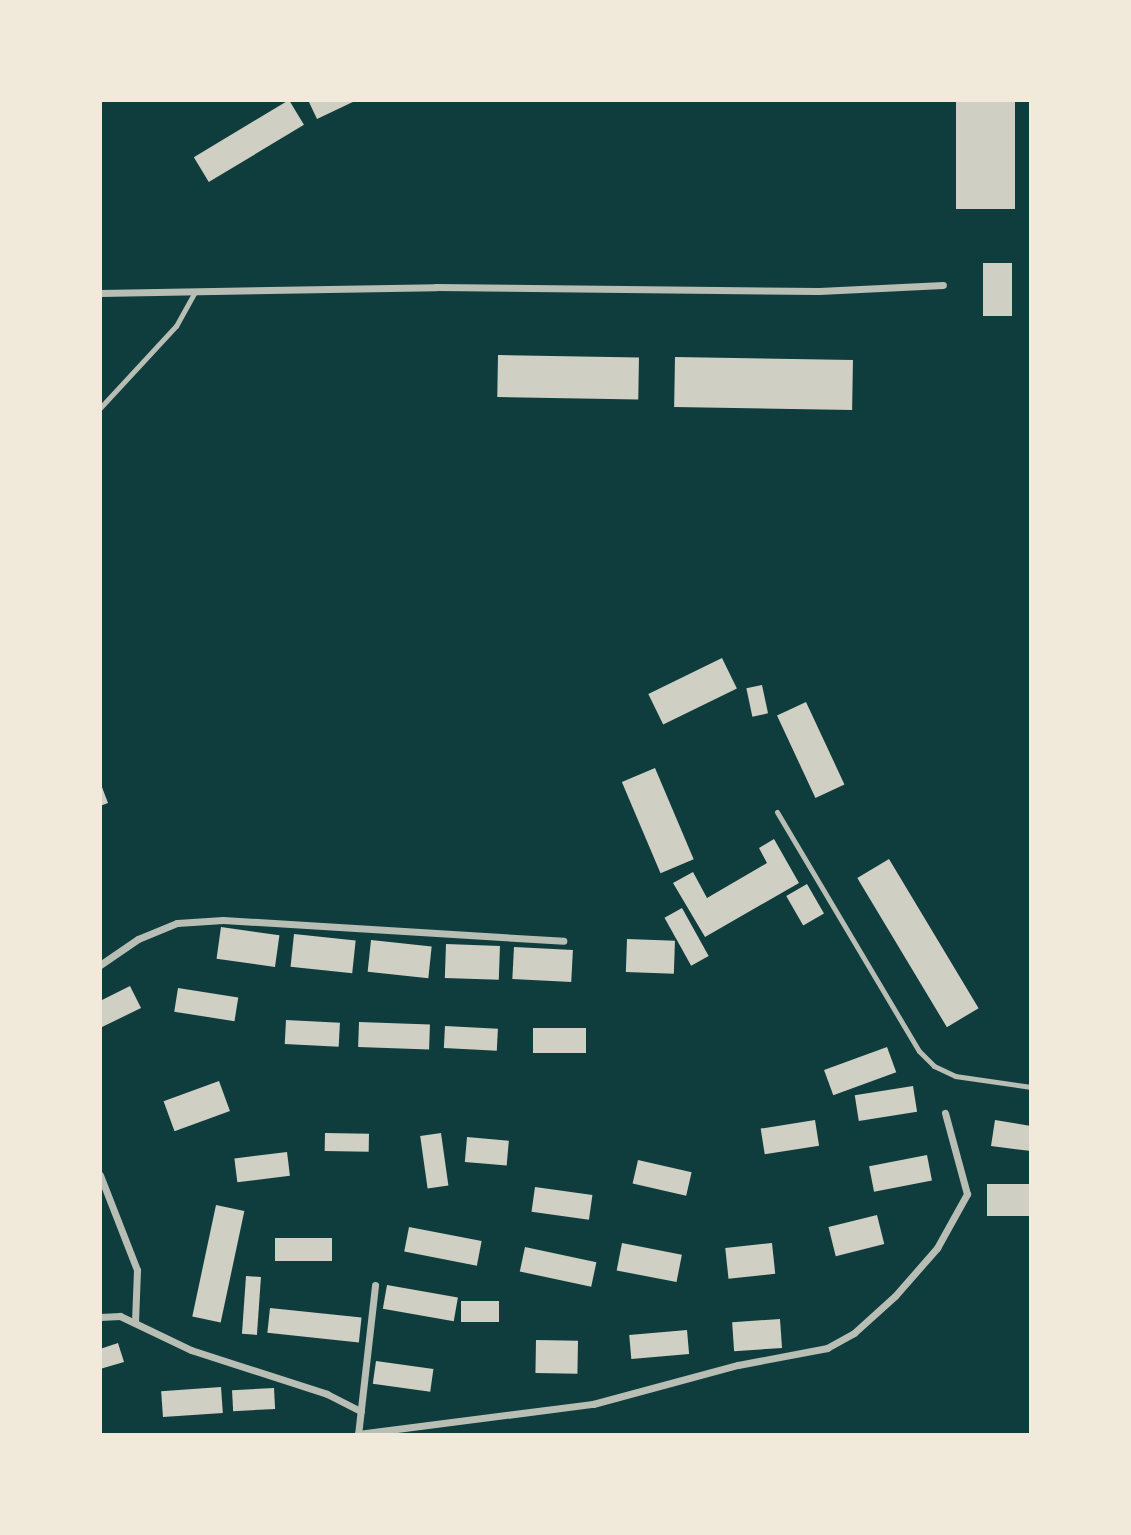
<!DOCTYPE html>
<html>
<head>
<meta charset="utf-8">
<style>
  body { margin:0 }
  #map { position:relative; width:1131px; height:1535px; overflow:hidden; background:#0f3d3e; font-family:Manrope,sans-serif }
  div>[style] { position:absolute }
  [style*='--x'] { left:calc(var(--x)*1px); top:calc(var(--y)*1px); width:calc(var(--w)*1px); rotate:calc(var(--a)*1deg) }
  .building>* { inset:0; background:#cfcfc3; transform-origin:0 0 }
  .service>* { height:5px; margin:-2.5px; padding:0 2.5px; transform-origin:2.5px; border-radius:2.5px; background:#b8beb3 }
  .minor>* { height:7px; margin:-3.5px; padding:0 3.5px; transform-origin:3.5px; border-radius:3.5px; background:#b8beb3 }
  span { translate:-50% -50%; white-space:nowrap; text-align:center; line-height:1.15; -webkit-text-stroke:7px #f1e9da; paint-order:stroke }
  .frame { position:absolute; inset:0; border:102px solid #f1e9da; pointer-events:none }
</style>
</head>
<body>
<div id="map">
  <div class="building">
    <i style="left:289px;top:100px;width:29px;height:111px;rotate:59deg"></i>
    <i style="clip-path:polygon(308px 100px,357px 100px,317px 119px)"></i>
    <i style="left:956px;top:100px;width:59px;height:109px"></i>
    <i style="left:1012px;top:263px;width:53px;height:29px;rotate:90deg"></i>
    <i style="left:498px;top:355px;width:141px;height:42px;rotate:1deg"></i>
    <i style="left:675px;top:357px;width:178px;height:50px;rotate:1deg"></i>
    <i style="left:722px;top:658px;width:34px;height:82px;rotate:64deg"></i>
    <i style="left:762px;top:685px;width:29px;height:16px;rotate:78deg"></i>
    <i style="left:806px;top:702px;width:91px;height:32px;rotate:65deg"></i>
    <i style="left:655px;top:768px;width:99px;height:36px;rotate:67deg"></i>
    <i style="clip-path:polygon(100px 782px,108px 803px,100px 806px)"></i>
    <i style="clip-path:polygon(774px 839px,799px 883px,705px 937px,673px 883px,693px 872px,707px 898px,767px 863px,759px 848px)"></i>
    <i style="left:889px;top:859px;width:174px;height:37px;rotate:59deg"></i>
    <i style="left:807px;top:884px;width:34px;height:24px;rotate:60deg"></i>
    <i style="left:682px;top:908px;width:55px;height:20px;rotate:61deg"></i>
    <i style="left:221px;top:927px;width:59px;height:32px;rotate:8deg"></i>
    <i style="left:294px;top:934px;width:62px;height:33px;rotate:6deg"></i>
    <i style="left:627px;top:939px;width:48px;height:33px;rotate:2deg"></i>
    <i style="left:371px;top:940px;width:61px;height:32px;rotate:6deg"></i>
    <i style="left:446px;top:944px;width:54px;height:34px;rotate:2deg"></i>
    <i style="left:514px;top:947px;width:59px;height:32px;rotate:3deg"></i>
    <i style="clip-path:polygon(130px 986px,141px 1008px,100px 1028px,100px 1001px)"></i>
    <i style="left:178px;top:988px;width:61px;height:24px;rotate:9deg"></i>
    <i style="left:286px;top:1020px;width:54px;height:24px;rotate:3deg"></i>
    <i style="left:359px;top:1022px;width:71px;height:25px;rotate:2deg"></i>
    <i style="left:445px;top:1026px;width:53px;height:22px;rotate:3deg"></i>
    <i style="left:533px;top:1028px;width:53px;height:25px"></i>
    <i style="left:887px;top:1047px;width:27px;height:67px;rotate:70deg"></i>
    <i style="left:219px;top:1081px;width:32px;height:59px;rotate:70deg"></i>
    <i style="left:913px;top:1086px;width:26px;height:59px;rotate:81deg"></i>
    <i style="left:815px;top:1120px;width:26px;height:55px;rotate:81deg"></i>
    <i style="clip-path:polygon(995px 1120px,1031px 1126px,1031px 1151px,991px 1146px)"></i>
    <i style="left:325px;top:1133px;width:44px;height:18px;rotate:1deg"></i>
    <i style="left:441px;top:1133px;width:53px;height:21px;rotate:82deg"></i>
    <i style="left:467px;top:1137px;width:42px;height:25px;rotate:5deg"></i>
    <i style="left:287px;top:1152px;width:24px;height:53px;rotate:83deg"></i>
    <i style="left:927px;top:1155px;width:26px;height:59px;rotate:79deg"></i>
    <i style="left:638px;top:1160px;width:55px;height:24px;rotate:13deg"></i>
    <i style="left:1031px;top:1184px;width:32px;height:44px;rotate:90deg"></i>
    <i style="left:535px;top:1187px;width:58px;height:25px;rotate:8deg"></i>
    <i style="left:216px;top:1205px;width:29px;height:114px;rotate:12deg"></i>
    <i style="left:877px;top:1215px;width:30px;height:50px;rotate:76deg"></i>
    <i style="left:409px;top:1227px;width:74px;height:25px;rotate:11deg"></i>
    <i style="left:275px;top:1238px;width:57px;height:23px"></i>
    <i style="left:622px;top:1243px;width:61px;height:28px;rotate:11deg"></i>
    <i style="left:772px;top:1243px;width:31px;height:47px;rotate:84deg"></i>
    <i style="left:525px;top:1247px;width:73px;height:25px;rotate:12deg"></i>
    <i style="left:246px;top:1276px;width:15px;height:58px;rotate:4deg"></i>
    <i style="left:387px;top:1285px;width:72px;height:24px;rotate:10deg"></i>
    <i style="left:461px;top:1301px;width:38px;height:21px"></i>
    <i style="left:270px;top:1308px;width:92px;height:25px;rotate:6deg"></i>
    <i style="left:780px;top:1319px;width:29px;height:48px;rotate:86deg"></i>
    <i style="left:687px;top:1330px;width:24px;height:58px;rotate:85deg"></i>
    <i style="left:536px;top:1340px;width:42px;height:33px;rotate:1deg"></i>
    <i style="clip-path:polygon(118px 1343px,124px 1362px,100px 1369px,100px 1349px)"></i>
    <i style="left:376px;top:1361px;width:58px;height:23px;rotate:8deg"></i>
    <i style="left:221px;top:1387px;width:26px;height:60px;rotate:86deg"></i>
    <i style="left:274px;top:1388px;width:21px;height:42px;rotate:87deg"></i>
  </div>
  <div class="service">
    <i style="--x:100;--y:408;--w:112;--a:-47.2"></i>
    <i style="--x:176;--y:326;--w:38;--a:-61"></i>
    <i style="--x:777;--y:812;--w:278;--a:59.3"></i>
    <i style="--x:919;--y:1051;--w:21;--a:45"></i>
    <i style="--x:934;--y:1066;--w:23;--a:25"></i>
    <i style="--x:955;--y:1076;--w:77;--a:8.2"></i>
  </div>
  <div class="minor">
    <i style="--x:100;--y:293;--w:336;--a:-1"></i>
    <i style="--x:436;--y:287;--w:383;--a:0.6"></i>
    <i style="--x:819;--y:291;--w:124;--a:-2.8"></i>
    <i style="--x:100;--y:965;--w:46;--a:-34.4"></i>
    <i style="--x:138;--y:939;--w:42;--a:-22.3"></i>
    <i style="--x:177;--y:923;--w:46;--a:-3.7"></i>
    <i style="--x:223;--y:920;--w:341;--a:3.5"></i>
    <i style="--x:100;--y:1175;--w:102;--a:68.7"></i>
    <i style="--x:137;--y:1270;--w:53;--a:92.2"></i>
    <i style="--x:100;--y:1317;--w:20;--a:-3"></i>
    <i style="--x:120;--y:1316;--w:79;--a:25.6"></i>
    <i style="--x:191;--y:1350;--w:143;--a:17.9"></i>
    <i style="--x:327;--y:1394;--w:38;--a:27"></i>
    <i style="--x:358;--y:1434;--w:237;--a:-7.3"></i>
    <i style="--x:593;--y:1404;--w:150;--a:-15.1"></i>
    <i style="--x:738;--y:1365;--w:91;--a:-10.8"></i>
    <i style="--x:827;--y:1348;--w:31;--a:-29"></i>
    <i style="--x:854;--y:1333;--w:55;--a:-42.1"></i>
    <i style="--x:895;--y:1296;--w:64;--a:-48.8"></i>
    <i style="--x:937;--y:1248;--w:62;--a:-60.9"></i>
    <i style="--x:967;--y:1194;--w:84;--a:-105.2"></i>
    <i style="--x:358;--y:1435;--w:151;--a:-83.5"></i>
  </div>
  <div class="frame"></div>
</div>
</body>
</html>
